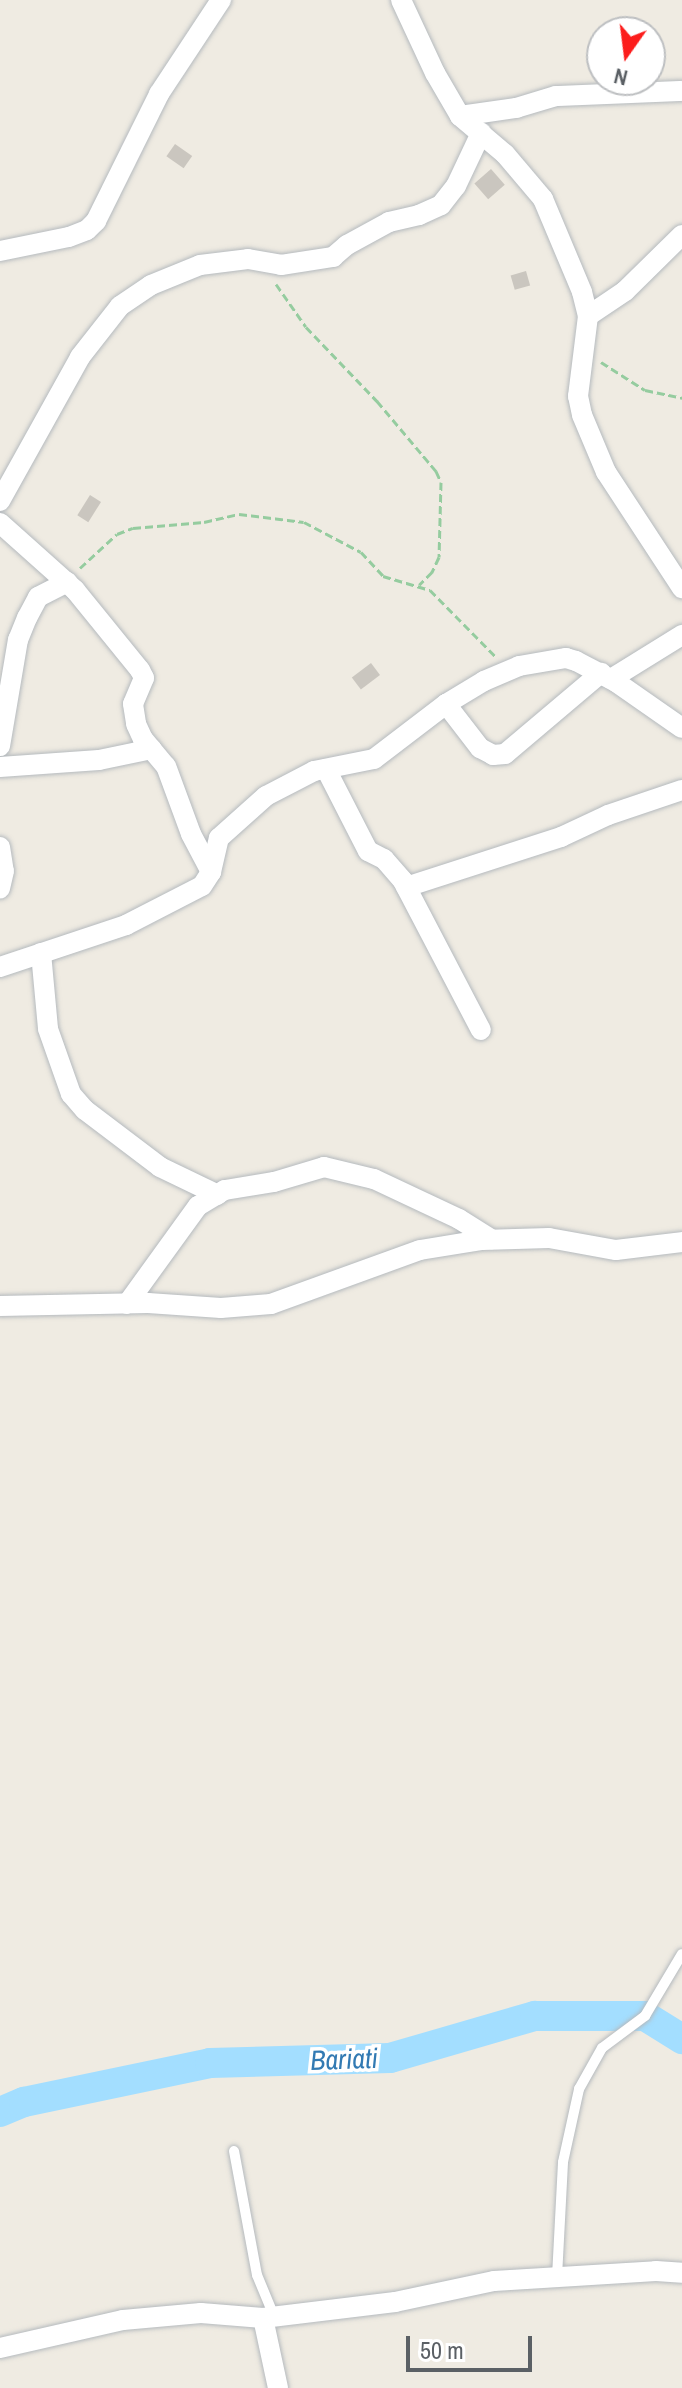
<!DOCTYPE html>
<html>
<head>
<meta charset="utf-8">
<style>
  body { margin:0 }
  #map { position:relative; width:682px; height:2388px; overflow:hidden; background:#efebe2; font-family:"Archivo Narrow",sans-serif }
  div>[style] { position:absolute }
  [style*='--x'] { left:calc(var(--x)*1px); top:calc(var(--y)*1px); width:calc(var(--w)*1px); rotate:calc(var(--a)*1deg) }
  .river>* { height:30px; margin:-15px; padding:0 15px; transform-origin:15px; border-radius:15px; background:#a3deff }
  .building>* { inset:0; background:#cac6bf; transform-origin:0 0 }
  .path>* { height:3px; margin-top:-1.5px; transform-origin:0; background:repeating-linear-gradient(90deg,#95cc9f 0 8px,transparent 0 12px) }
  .roads { filter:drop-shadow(0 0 2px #b5babe) drop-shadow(0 0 2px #b5babe) }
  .service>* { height:10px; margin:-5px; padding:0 5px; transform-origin:5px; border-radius:5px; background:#fff }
  .minor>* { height:20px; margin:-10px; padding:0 10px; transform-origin:10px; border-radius:10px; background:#fff }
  span { translate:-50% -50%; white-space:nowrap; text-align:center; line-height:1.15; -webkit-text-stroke:7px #fff; paint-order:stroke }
  .water-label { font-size:28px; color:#327ab3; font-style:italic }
  .north { position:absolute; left:586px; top:16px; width:80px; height:80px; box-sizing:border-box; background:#fff; border:2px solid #bdbfc1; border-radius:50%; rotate:194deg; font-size:22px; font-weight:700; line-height:32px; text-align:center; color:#5b6065 }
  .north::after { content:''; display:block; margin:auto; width:28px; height:36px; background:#fc1d1c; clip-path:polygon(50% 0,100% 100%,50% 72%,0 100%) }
  .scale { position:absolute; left:406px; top:2336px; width:126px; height:36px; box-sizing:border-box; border:4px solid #5b6065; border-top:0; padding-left:10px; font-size:24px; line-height:28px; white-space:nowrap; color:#5b6065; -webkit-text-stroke:6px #fff; paint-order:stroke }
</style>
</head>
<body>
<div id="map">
  <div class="river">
    <i style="--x:0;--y:2112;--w:26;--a:-23"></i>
    <i style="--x:24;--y:2102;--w:190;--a:-11.8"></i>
    <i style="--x:210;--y:2063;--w:180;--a:-1.6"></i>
    <i style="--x:390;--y:2058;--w:151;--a:-16.2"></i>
    <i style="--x:535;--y:2016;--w:110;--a:0"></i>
    <i style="--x:645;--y:2016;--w:44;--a:31.9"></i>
  </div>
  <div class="building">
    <i style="left:175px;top:144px;width:21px;height:15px;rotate:35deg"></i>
    <i style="left:491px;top:169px;width:21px;height:22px;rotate:49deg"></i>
    <i style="left:526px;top:271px;width:15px;height:16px;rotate:74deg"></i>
    <i style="left:90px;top:495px;width:13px;height:24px;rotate:32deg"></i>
    <i style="left:371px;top:663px;width:15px;height:24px;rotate:53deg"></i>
  </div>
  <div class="path">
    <i style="--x:276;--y:284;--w:52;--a:55.1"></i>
    <i style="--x:306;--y:327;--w:103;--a:46.2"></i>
    <i style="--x:377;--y:401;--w:92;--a:49.9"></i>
    <i style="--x:436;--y:471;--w:12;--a:66"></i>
    <i style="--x:441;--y:482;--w:75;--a:91.5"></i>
    <i style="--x:439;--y:557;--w:17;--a:115"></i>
    <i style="--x:432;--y:572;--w:18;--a:135"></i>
    <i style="--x:601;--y:362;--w:52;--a:32.5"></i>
    <i style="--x:645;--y:390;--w:38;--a:12"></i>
    <i style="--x:80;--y:568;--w:50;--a:-42.6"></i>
    <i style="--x:117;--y:534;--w:17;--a:-21"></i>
    <i style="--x:133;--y:528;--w:71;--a:-4.8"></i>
    <i style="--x:204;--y:522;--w:36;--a:-13"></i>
    <i style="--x:239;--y:514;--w:65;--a:7"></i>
    <i style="--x:304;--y:522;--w:64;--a:27.8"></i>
    <i style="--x:361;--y:552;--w:33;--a:47"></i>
    <i style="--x:383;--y:576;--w:49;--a:16.6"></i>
    <i style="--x:430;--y:590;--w:94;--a:45.4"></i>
  </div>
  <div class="roads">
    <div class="service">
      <i style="--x:234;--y:2151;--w:126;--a:79.5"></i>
      <i style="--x:257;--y:2275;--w:44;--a:67.5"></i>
      <i style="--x:557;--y:2277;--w:115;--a:-87"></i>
      <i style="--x:563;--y:2162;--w:75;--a:-77.6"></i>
      <i style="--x:579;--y:2089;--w:47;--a:-60.7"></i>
      <i style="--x:602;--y:2048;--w:54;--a:-36.7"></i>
      <i style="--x:645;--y:2016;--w:72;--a:-59.2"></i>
    </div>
    <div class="minor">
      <i style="--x:401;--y:0;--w:81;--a:65"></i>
      <i style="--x:435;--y:73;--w:50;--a:59.8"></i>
      <i style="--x:460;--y:116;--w:59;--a:40.2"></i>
      <i style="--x:505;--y:154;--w:59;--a:49.8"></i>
      <i style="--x:543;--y:199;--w:101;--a:67.2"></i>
      <i style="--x:582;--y:292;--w:25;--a:76"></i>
      <i style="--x:588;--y:316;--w:81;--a:97.1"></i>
      <i style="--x:578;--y:396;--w:19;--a:78"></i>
      <i style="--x:582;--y:415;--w:62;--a:67.2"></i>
      <i style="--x:606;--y:472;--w:139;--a:56.8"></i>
      <i style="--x:460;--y:116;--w:57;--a:-8.1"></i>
      <i style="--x:516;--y:108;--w:42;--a:-16.7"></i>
      <i style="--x:556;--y:96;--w:126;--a:-2.3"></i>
      <i style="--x:0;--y:251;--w:70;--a:-11.5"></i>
      <i style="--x:69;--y:237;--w:19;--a:-21"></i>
      <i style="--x:87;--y:230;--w:13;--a:-45"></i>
      <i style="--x:96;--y:221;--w:142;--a:-63.6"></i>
      <i style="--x:159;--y:94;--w:113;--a:-56.6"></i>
      <i style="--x:588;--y:316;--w:45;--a:-34"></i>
      <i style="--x:625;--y:291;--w:80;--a:-44.5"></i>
      <i style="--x:0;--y:501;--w:165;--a:-60.9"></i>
      <i style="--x:80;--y:357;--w:65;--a:-51.9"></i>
      <i style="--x:120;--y:306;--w:37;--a:-34"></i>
      <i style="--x:151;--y:285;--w:53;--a:-22.2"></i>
      <i style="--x:200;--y:265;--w:48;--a:-7.1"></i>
      <i style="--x:248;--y:259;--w:34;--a:10"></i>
      <i style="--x:281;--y:265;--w:53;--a:-8.7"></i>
      <i style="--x:333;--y:257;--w:18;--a:-41"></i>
      <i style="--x:347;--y:245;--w:48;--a:-28.7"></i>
      <i style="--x:389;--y:222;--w:31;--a:-13"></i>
      <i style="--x:419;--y:215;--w:24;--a:-24"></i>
      <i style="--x:441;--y:205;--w:24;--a:-52"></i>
      <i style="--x:456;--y:186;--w:59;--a:-64.7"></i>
      <i style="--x:0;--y:523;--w:101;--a:41.8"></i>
      <i style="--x:75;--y:590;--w:103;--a:50.9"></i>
      <i style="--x:140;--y:670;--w:9;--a:63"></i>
      <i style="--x:144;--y:678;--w:28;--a:113"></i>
      <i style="--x:133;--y:704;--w:20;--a:81"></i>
      <i style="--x:136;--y:724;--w:17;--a:65"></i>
      <i style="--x:143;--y:739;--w:35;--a:50"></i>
      <i style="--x:166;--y:766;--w:72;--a:69.8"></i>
      <i style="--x:191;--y:834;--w:43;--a:62.2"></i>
      <i style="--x:611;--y:679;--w:84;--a:-31.8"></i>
      <i style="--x:446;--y:704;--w:56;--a:52.3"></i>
      <i style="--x:480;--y:748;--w:15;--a:28"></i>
      <i style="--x:493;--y:755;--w:12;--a:-5"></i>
      <i style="--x:505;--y:754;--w:126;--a:-40.2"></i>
      <i style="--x:0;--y:746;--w:108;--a:-80.4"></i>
      <i style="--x:18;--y:640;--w:24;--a:-68"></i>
      <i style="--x:27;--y:618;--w:24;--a:-62"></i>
      <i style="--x:38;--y:597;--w:33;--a:-27"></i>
      <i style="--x:0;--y:767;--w:99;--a:-4"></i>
      <i style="--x:99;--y:760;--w:54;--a:-11.7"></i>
      <i style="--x:326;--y:769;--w:92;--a:62.9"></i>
      <i style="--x:368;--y:851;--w:18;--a:27"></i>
      <i style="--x:384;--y:859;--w:29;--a:49"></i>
      <i style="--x:403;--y:881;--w:168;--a:62.4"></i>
      <i style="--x:0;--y:847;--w:24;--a:81"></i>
      <i style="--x:4;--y:871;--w:18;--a:103"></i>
      <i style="--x:406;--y:887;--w:163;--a:-17.9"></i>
      <i style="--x:561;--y:837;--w:52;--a:-25.1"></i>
      <i style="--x:608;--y:815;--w:78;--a:-18.7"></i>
      <i style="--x:41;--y:953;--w:76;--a:84.7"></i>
      <i style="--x:48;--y:1029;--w:69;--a:70.5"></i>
      <i style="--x:71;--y:1094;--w:21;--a:49"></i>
      <i style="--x:85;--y:1110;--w:94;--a:37.2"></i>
      <i style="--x:160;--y:1167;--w:64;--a:25.8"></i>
      <i style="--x:0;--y:967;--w:133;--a:-18.4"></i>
      <i style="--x:126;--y:925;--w:85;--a:-27.2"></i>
      <i style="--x:202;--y:886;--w:17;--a:-57"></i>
      <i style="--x:211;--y:872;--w:35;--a:-77"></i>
      <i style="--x:219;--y:838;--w:63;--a:-41.8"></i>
      <i style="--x:266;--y:796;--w:54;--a:-27.5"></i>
      <i style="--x:314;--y:771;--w:61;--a:-11.3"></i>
      <i style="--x:374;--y:759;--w:91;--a:-37.4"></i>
      <i style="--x:446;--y:704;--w:44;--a:-31.2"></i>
      <i style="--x:484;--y:681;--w:38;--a:-23"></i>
      <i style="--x:519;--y:666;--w:48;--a:-9.7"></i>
      <i style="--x:566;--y:658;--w:10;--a:17"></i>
      <i style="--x:576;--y:661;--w:45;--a:27.7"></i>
      <i style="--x:616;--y:682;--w:80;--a:34.9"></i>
      <i style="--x:127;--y:1304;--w:121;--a:-54.1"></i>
      <i style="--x:198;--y:1206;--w:31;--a:-31"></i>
      <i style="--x:225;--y:1190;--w:50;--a:-9.3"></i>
      <i style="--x:274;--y:1182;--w:52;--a:-16.7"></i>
      <i style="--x:324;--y:1167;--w:51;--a:13.5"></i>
      <i style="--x:374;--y:1179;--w:94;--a:25.2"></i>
      <i style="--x:459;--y:1219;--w:38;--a:32"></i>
      <i style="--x:0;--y:1306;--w:148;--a:-1.2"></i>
      <i style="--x:148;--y:1303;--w:73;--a:3.9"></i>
      <i style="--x:221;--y:1308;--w:50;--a:-4.6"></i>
      <i style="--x:271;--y:1304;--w:158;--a:-19.9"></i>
      <i style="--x:420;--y:1250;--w:63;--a:-9.2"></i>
      <i style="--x:482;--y:1240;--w:67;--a:-1.7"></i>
      <i style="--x:549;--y:1238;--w:68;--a:10.2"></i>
      <i style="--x:616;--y:1250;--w:66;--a:-6.9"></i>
      <i style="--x:263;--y:2318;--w:72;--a:77.9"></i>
      <i style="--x:0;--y:2348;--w:126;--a:-12.8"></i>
      <i style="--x:123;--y:2320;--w:78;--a:-5.1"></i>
      <i style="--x:201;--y:2313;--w:62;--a:4.6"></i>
      <i style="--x:263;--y:2318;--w:133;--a:-6.9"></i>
      <i style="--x:395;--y:2302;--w:101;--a:-12"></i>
      <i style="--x:494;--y:2281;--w:162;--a:-3.5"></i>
      <i style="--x:656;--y:2271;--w:26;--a:4"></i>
    </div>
  </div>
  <div class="water-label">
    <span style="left:344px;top:2059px;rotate:-2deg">Bariati</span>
  </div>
  <div class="north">N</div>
  <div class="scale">50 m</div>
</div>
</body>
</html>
